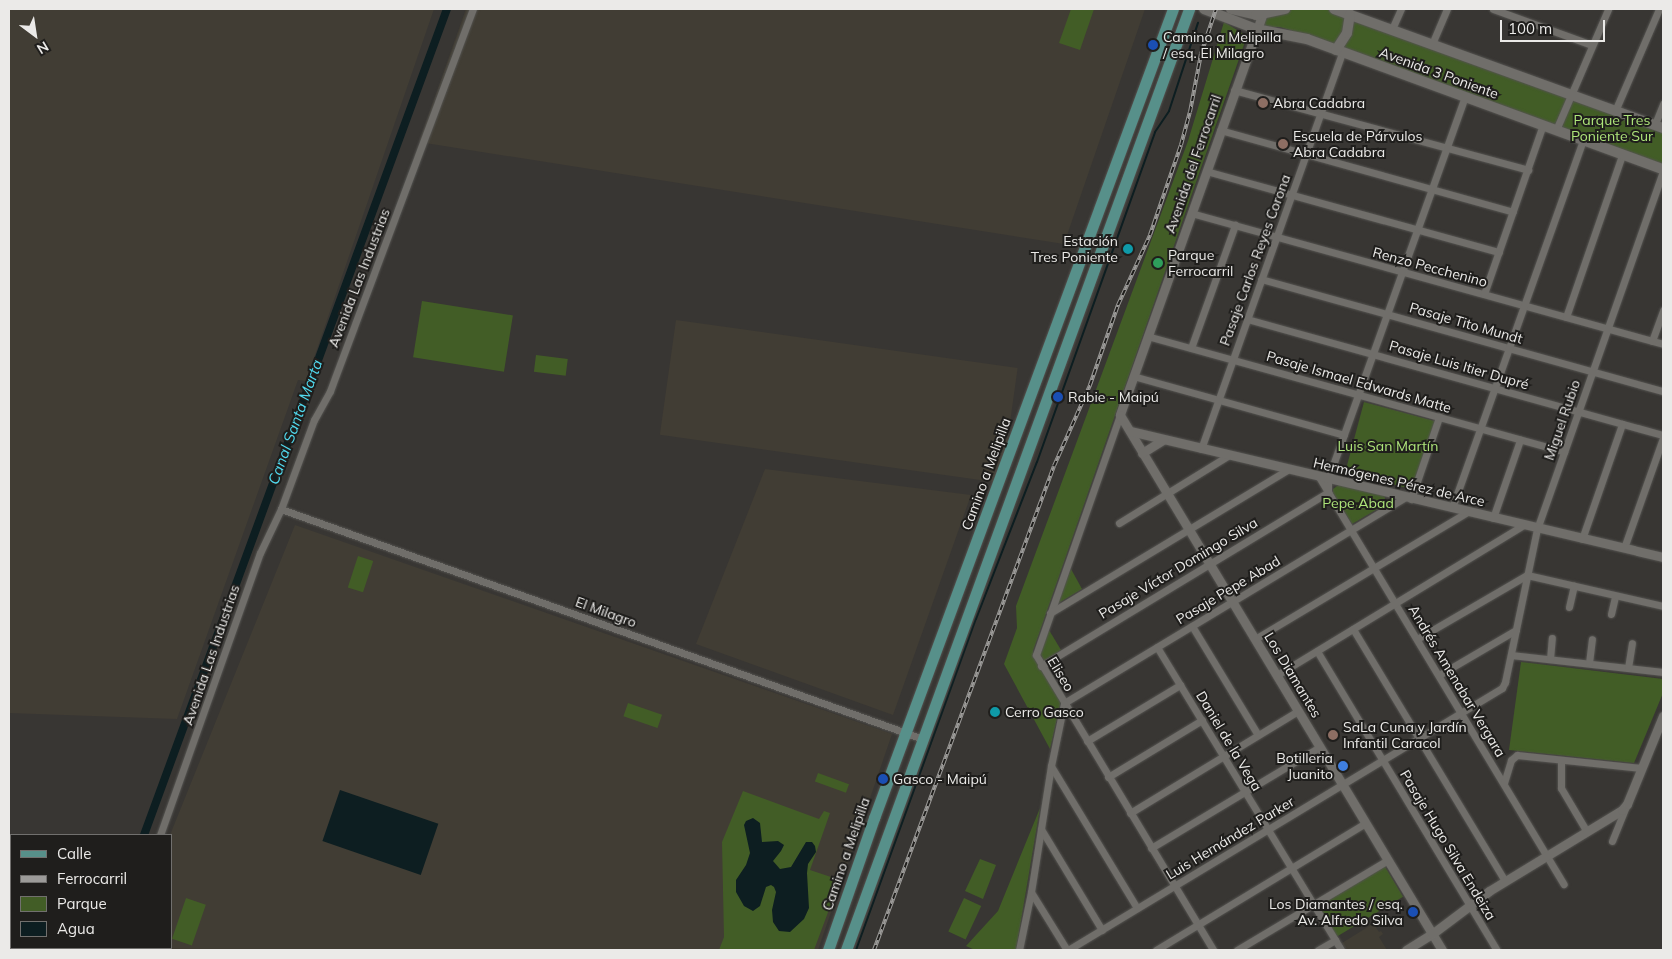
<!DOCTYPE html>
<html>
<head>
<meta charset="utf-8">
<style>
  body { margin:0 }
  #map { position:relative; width:1672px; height:959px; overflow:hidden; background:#383633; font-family:Mulish,sans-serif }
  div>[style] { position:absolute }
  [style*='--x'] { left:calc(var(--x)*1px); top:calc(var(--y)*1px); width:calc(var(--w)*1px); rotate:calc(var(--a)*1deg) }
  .built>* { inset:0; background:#413d34; transform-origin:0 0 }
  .green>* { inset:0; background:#425d26; transform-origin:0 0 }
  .water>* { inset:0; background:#0d1e21; transform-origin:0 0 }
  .stream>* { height:2px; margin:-1px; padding:0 1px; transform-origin:1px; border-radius:1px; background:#0d1e21 }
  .canal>* { height:8px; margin:-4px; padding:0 4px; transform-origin:4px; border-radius:4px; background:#0d1e21 }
  .roads { filter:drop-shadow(0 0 1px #545350) drop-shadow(0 0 1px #545350) }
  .minor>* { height:7px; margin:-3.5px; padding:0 3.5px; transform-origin:3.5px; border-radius:3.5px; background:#706e6a }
  .tertiary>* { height:9px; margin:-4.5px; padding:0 4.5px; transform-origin:4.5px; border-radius:4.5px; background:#706e6a }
  .secondary>* { height:10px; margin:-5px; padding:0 5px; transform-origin:5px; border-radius:5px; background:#706e6a }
  .primary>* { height:11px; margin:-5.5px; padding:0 5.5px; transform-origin:5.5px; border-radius:5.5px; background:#57908a }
  .rail>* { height:4px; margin-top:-2px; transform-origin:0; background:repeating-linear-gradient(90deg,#1f1e1c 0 5.5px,#9c9b99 0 11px); box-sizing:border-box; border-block:1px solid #9c9b99 }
  .dots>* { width:14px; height:14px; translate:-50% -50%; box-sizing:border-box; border:2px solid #1f1e1c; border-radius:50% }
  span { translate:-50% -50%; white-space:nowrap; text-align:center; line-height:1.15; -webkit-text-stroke:4px #1f1e1c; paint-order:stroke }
  .poi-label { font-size:14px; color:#ebeae8 }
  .left { translate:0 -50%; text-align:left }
  .right { translate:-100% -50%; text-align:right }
  .street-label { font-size:14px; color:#ebeae8 }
  .park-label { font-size:14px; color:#aee57a }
  .water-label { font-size:15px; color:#51d9ee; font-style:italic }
  .frame { position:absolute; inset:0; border:10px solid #ebeae8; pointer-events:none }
  .legend { position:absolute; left:10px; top:834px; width:162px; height:115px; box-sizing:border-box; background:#1f1e1c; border:1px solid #71706e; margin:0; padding:6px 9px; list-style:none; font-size:15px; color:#ebeae8 }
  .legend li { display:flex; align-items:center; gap:10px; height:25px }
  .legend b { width:25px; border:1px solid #71706e }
  .north { position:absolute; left:10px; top:10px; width:50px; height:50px; -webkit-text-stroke:4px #1f1e1c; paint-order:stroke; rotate:149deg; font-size:14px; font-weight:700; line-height:20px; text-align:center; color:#ebeae8 }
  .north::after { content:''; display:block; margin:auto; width:18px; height:22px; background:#ebeae8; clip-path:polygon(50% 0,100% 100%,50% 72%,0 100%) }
  .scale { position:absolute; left:1500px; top:20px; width:105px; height:22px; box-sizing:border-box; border:2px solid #ebeae8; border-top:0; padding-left:6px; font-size:15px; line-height:18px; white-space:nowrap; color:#ebeae8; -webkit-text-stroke:4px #1f1e1c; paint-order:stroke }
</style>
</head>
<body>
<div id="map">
  <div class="built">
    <i style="clip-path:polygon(9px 9px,434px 9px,306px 381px,298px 380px,177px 719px,9px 713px)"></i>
    <i style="clip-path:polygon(466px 9px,1145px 9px,1064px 244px,419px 142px)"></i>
    <i style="left:676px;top:320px;width:345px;height:116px;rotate:8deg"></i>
    <i style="clip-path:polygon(765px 469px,971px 495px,893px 715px,696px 644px)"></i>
    <i style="clip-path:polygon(295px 525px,892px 734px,818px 950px,130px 950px,131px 948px,171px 948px,170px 835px)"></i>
    <i style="clip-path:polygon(9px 872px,11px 873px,11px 948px,91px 948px,90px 950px,9px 950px)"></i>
    <i style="clip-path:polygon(1371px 925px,1375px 926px,1379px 932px,1381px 931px,1383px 934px,1379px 937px,1387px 950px,1346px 950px,1342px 943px)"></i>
  </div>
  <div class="green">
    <i style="clip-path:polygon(1071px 9px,1094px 9px,1080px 50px,1059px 43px)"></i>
    <i style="clip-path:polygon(1292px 9px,1326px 9px,1663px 131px,1663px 165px,1309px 36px,1280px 27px,1263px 27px,1266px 16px)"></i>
    <i style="clip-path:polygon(1224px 22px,1247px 36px,1033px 651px,1061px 701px,1050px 749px,1004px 664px,1017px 628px,1016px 606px,1188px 141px)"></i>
    <i style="left:422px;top:301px;width:92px;height:57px;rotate:9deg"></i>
    <i style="left:536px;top:355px;width:32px;height:17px;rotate:7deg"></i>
    <i style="left:1364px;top:402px;width:74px;height:72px;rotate:15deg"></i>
    <i style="clip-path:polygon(1340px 484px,1384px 494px,1386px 504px,1352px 524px,1333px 493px,1333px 489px)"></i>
    <i style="left:358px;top:556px;width:16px;height:33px;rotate:18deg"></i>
    <i style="clip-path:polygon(1071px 569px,1082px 589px,1057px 604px)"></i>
    <i style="clip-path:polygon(1049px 630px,1061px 650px,1044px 661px,1040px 653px)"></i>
    <i style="clip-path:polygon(1521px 662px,1663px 679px,1663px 693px,1634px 763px,1509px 750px)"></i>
    <i style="left:628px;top:703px;width:36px;height:14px;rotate:19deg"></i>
    <i style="left:818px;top:773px;width:33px;height:9px;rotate:20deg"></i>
    <i style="clip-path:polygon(743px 791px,819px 819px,824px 811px,830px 813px,810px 870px,840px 880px,814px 950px,719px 950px,724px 937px,722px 842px)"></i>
    <i style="clip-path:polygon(1040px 808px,1016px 950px,975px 950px,966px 946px,998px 911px)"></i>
    <i style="clip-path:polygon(980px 859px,996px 865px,983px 899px,965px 891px)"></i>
    <i style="left:1384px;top:865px;width:37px;height:79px;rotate:59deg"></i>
    <i style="left:186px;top:898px;width:21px;height:43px;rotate:19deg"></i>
    <i style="left:964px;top:898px;width:19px;height:37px;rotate:25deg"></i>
  </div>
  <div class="water">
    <i style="left:340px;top:790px;width:104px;height:54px;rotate:19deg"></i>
    <i style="clip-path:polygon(753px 818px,760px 823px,762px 842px,778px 841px,784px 845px,781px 851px,773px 861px,780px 869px,791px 867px,806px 842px,812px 842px,815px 846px,816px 852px,808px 864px,807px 873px,809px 908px,804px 919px,790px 932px,779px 931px,773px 922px,772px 910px,776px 892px,774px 887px,771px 885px,766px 887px,760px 906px,753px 911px,744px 906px,736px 892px,736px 880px,746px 865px,750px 853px,744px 825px,746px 821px)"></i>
  </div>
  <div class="stream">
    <i style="--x:856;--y:950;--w:352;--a:-70.1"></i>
    <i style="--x:976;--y:619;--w:168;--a:-68.8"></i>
    <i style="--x:1037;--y:462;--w:350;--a:-70.3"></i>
    <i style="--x:1155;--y:132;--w:25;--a:-56"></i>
    <i style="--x:1169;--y:111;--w:93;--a:-71.8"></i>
  </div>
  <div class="canal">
    <i style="--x:144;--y:835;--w:880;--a:-69.86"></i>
    <i style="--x:102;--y:950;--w:2;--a:-63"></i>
  </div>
  <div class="roads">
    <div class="minor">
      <i style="--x:1493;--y:9;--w:105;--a:20"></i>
      <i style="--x:1392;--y:29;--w:22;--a:-66"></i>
      <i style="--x:1432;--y:44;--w:38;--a:-67"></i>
      <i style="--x:1234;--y:90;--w:305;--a:15.2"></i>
      <i style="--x:1615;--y:111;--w:111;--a:-66.7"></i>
      <i style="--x:1655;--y:124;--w:22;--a:-68"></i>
      <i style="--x:1220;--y:130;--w:304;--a:15.6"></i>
      <i style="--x:1556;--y:130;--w:132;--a:-66.7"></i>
      <i style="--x:1206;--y:171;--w:304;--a:15.5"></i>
      <i style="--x:1191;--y:213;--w:490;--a:15.5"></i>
      <i style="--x:1261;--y:279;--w:417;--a:15.6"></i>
      <i style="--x:1484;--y:294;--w:179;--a:-70.8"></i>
      <i style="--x:1566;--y:317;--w:171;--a:-70.9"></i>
      <i style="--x:1247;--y:319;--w:432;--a:15.6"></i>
      <i style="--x:1147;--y:336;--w:433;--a:15.5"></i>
      <i style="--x:1652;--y:341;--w:33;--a:-70"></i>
      <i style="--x:1191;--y:348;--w:131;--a:-70.3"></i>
      <i style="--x:1133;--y:376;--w:219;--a:15.6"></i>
      <i style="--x:1120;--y:415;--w:254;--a:109.3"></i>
      <i style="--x:1036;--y:655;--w:344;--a:59"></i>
      <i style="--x:1201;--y:449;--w:421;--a:-70.4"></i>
      <i style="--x:1319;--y:477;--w:475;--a:59"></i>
      <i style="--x:1411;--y:499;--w:87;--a:-71.1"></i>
      <i style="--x:1452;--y:508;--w:391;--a:-70.4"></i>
      <i style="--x:281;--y:509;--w:682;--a:19.71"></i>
      <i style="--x:1493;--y:518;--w:83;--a:-70.9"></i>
      <i style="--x:1119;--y:523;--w:129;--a:-31.7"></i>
      <i style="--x:1582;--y:539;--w:122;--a:-70.8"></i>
      <i style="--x:1624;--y:548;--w:117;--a:-70.5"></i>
      <i style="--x:1569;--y:607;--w:22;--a:-77"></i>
      <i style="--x:1050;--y:613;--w:277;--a:-31.1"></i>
      <i style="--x:1611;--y:614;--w:18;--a:-77"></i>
      <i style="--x:1192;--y:626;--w:127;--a:58.8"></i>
      <i style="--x:1353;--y:629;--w:294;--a:58.9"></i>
      <i style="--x:1255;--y:639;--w:247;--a:-30.9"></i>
      <i style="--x:1417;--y:639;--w:127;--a:-30.2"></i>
      <i style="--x:1527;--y:575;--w:139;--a:12.8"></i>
      <i style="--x:1157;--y:647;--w:354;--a:58.7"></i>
      <i style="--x:1317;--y:651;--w:349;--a:59"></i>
      <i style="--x:1511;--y:655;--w:153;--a:6.4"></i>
      <i style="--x:1550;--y:659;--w:21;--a:-85"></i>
      <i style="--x:1589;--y:663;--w:24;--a:-83"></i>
      <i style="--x:1041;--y:666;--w:336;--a:-31.2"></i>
      <i style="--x:1328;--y:492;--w:13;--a:-90"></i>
      <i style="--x:1328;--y:479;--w:406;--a:-70.3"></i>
      <i style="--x:1628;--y:668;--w:25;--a:-81"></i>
      <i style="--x:1277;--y:675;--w:289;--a:-31.3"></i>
      <i style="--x:1439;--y:675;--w:89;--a:-30.3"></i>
      <i style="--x:1064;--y:703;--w:398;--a:-31.1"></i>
      <i style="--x:1087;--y:741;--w:109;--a:-31.1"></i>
      <i style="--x:1561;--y:760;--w:28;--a:90"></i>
      <i style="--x:1561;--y:788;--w:51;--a:59.4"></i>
      <i style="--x:1051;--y:766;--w:166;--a:58.8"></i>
      <i style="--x:1108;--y:777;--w:110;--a:-31.2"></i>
      <i style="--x:1504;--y:783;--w:24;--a:-73"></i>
      <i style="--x:1511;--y:760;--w:8;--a:-40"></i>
      <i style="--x:1517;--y:755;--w:125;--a:6"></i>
      <i style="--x:1130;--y:813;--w:197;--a:-31.3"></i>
      <i style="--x:1041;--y:829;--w:118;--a:58.9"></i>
      <i style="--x:160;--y:835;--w:299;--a:-70.5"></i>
      <i style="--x:260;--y:553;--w:49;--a:-64.5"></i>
      <i style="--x:281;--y:509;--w:95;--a:-69.7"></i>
      <i style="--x:314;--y:420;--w:33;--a:-61"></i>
      <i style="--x:330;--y:391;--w:408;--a:-69.5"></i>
      <i style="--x:1612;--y:841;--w:37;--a:-68"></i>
      <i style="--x:1151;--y:848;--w:197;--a:-30.9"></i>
      <i style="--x:9;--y:873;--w:2;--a:27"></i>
      <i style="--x:1031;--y:892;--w:68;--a:58.2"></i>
      <i style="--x:118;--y:950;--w:2;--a:-63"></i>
      <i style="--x:1019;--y:950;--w:59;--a:-78.3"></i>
      <i style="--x:1031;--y:892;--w:128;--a:-81"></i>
      <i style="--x:1051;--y:766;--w:64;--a:-78.3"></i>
      <i style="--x:1068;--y:950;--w:507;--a:-31.12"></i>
      <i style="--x:1502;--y:688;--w:7;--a:-63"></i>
      <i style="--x:1505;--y:682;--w:156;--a:-78.2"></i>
      <i style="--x:1537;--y:529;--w:379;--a:-70.6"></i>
      <i style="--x:1156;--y:950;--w:245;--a:-31.2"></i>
      <i style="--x:1237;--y:950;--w:176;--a:-30.8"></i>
      <i style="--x:1318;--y:950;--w:20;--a:-30"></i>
    </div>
    <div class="tertiary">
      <i style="--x:1264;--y:10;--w:430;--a:109.6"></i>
      <i style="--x:1120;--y:415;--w:624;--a:58.96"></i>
      <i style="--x:1130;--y:431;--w:548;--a:13.3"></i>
      <i style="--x:1142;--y:453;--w:25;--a:-32"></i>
      <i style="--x:1406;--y:950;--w:31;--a:-32"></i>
      <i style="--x:1432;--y:934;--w:71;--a:-37"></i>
      <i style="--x:1489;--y:891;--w:156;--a:-31.3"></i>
      <i style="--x:1622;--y:810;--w:8;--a:-50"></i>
      <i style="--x:1627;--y:804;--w:95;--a:-67.8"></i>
    </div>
    <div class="secondary">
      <i style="--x:1204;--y:9;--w:56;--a:21"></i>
      <i style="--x:1256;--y:29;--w:52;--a:11.1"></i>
      <i style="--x:1307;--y:39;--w:379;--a:20.1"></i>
      <i style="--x:1231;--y:9;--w:26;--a:13"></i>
      <i style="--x:1256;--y:15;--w:30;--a:-12"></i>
      <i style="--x:1334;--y:9;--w:350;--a:19.9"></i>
      <i style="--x:1336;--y:50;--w:20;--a:-57"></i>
      <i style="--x:1347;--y:33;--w:19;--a:-81"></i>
    </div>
    <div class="primary">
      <i style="--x:828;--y:950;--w:140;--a:-70.8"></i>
      <i style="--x:874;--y:818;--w:862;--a:-69.72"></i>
      <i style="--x:846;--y:950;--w:1002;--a:-69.97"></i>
    </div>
  </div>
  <div class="rail">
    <i style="--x:874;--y:950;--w:516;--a:-69.6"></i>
    <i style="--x:1054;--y:466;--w:89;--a:-66"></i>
    <i style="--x:1090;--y:385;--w:85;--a:-70.7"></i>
    <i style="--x:1118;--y:305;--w:77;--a:-65.4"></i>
    <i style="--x:1150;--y:235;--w:95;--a:-71"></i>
    <i style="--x:1181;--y:145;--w:34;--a:-75"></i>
    <i style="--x:1190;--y:112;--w:59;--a:-79.3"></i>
    <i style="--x:1201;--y:54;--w:47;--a:-71.6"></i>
  </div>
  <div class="dots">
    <i style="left:1153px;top:45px;background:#1a4fb4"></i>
    <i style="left:1263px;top:103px;background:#8d6e63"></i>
    <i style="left:1283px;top:144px;background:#8d6e63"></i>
    <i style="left:1128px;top:249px;background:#0f9aa8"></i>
    <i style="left:1158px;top:263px;background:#2e9e5b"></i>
    <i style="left:1058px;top:397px;background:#1a4fb4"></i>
    <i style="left:995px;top:712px;background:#0f9aa8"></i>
    <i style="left:1333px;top:735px;background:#8d6e63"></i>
    <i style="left:1343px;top:766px;background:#3f7fe0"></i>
    <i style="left:883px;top:779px;background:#1a4fb4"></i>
    <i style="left:1413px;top:912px;background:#1a4fb4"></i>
  </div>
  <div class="poi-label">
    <span class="left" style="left:1163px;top:45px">Camino a Melipilla<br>/ esq. El Milagro</span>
    <span class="left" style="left:1273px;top:103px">Abra Cadabra</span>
    <span class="left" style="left:1293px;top:144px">Escuela de Párvulos<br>Abra Cadabra</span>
    <span class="right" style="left:1118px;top:249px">Estación<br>Tres Poniente</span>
    <span class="left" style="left:1168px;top:263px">Parque<br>Ferrocarril</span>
    <span class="left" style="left:1068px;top:397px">Rabie - Maipú</span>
    <span class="left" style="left:1005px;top:712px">Cerro Gasco</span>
    <span class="left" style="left:1343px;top:735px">SaLa Cuna y Jardín<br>Infantil Caracol</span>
    <span class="right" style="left:1333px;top:766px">Botilleria<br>Juanito</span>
    <span class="left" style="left:893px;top:779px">Gasco - Maipú</span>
    <span class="right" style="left:1403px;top:912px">Los Diamantes / esq.<br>Av. Alfredo Silva</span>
  </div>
  <div class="street-label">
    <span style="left:1439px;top:73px;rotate:20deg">Avenida 3 Poniente</span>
    <span style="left:1193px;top:164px;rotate:-71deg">Avenida del Ferrocarril</span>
    <span style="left:1255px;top:260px;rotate:-70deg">Pasaje Carlos Reyes Corona</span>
    <span style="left:1430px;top:267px;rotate:15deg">Renzo Pecchenino</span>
    <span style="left:359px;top:278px;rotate:-69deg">Avenida Las Industrias</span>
    <span style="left:1466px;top:323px;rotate:16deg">Pasaje Tito Mundt</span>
    <span style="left:1459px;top:365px;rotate:16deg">Pasaje Luis Itier Dupré</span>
    <span style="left:1359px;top:382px;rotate:16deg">Pasaje Ismael Edwards Matte</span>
    <span style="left:1562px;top:420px;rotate:-71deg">Miguel Rubio</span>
    <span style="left:986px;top:474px;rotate:-70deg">Camino a Melipilla</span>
    <span style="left:1399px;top:482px;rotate:13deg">Hermógenes Pérez de Arce</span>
    <span style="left:1178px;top:568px;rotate:-31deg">Pasaje Víctor Domingo Silva</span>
    <span style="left:1228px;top:590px;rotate:-31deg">Pasaje Pepe Abad</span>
    <span style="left:606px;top:612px;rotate:20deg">El Milagro</span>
    <span style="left:211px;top:655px;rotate:-71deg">Avenida Las Industrias</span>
    <span style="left:1061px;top:674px;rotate:59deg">Eliseo</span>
    <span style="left:1293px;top:675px;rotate:59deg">Los Diamantes</span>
    <span style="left:1457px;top:681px;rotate:59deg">Andrés Amenabar Vergara</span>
    <span style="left:1229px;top:741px;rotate:59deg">Daniel de la Vega</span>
    <span style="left:1230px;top:838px;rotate:-31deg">Luis Hernández Parker</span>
    <span style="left:1448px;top:845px;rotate:59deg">Pasaje Hugo Silva Endeiza</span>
    <span style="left:846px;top:854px;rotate:-71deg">Camino a Melipilla</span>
  </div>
  <div class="park-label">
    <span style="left:1612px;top:128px">Parque Tres<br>Poniente Sur</span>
    <span style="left:1388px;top:446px">Luis San Martín</span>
    <span style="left:1358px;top:503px">Pepe Abad</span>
  </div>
  <div class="water-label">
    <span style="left:295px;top:422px;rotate:-70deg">Canal Santa Marta</span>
  </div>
  <div class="frame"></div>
  <ul class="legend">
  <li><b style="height:6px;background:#57908a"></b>Calle</li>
  <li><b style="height:6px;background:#9c9b99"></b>Ferrocarril</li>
  <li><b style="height:14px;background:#425d26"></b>Parque</li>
  <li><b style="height:14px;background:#0d1e21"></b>Agua</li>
  </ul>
  <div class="north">N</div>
  <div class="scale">100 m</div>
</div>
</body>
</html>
